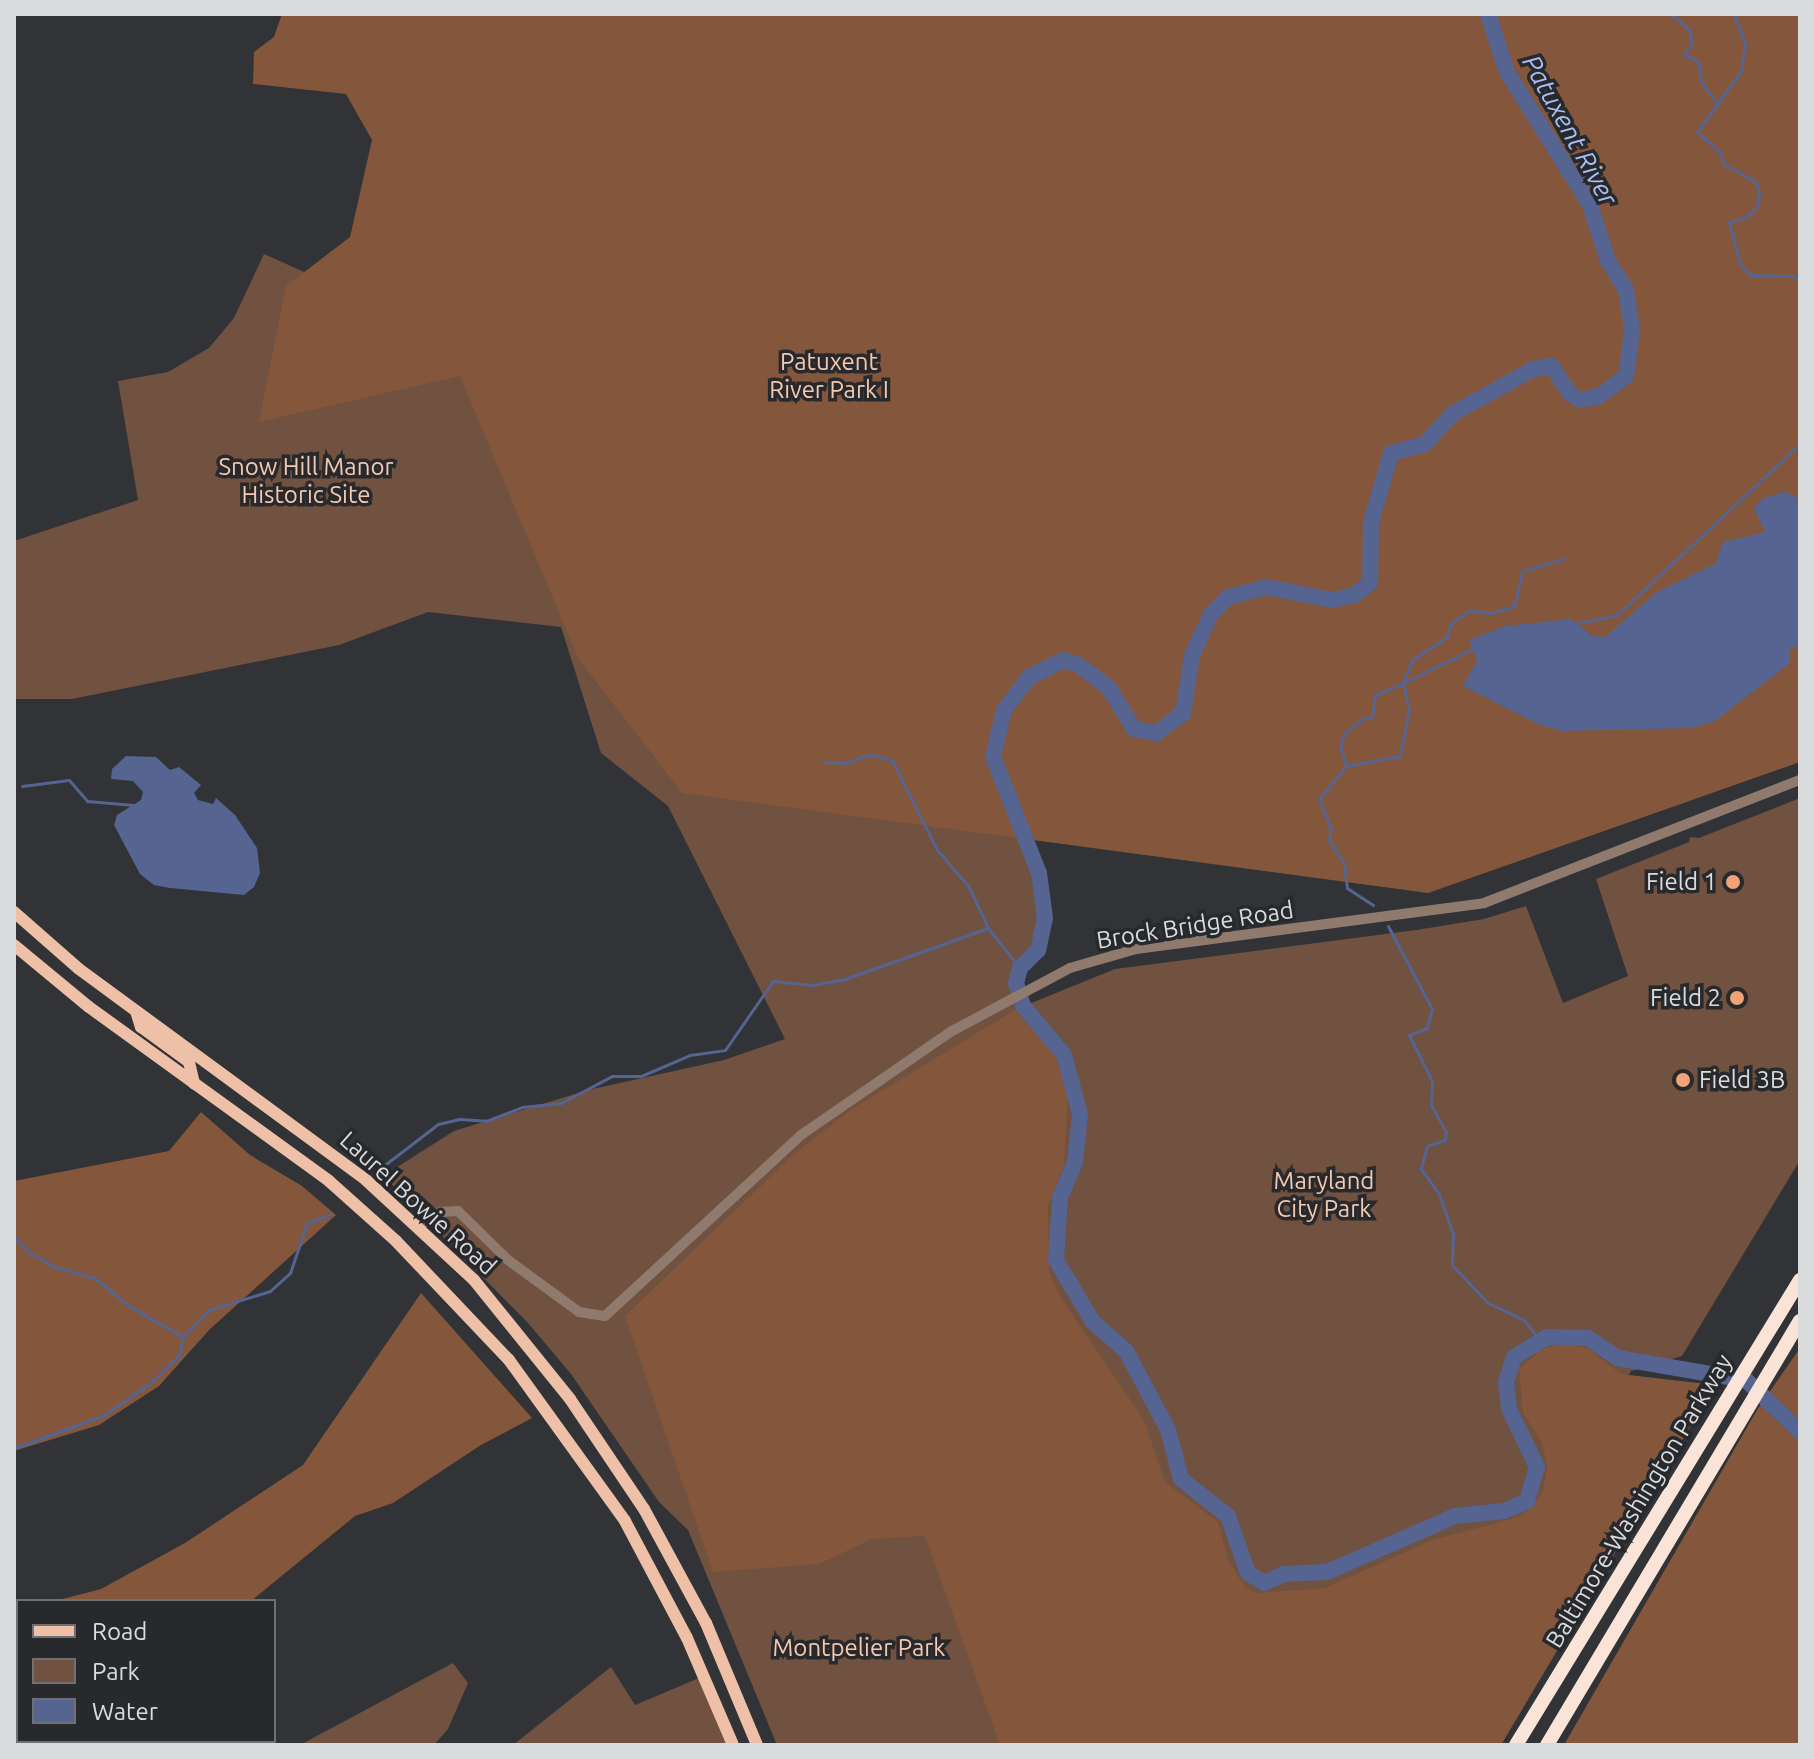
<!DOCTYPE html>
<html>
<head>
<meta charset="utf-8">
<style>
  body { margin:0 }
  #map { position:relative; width:1814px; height:1759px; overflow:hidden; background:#313336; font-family:Ubuntu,sans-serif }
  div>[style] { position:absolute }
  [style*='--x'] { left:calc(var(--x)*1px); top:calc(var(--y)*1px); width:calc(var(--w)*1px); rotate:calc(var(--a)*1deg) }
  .green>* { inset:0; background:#71513f }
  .forest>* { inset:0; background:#84573c }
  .water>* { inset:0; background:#556491 }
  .stream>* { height:3px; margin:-1.5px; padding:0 1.5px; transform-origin:1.5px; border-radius:1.5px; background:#556491 }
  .river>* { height:16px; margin:-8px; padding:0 8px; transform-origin:8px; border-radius:8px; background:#556491 }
  .tertiary>* { height:10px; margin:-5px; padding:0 5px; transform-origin:5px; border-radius:5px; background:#907a6e }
  .primary>* { height:12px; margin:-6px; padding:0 6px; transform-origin:6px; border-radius:6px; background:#edc0a7 }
  .motorway>* { height:14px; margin:-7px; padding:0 7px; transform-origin:7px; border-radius:7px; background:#fae4d8 }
  .dots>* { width:22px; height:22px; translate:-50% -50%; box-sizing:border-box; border:4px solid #27292c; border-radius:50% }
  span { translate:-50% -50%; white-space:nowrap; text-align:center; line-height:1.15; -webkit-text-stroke:7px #27292c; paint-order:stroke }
  .park-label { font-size:24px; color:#f5c8af }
  .poi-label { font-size:24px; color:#dadbdd }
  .right { translate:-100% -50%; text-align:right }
  .left { translate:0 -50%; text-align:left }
  .street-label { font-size:24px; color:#dadbdd }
  .water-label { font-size:26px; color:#a9bef5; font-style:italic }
  .frame { position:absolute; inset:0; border:16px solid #dadbdd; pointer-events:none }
  .legend { position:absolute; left:16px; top:1599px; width:260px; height:144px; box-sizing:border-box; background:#27292c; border:2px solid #6f7073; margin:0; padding:10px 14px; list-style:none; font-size:24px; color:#dadbdd }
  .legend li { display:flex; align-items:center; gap:16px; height:40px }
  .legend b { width:40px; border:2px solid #6f7073 }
</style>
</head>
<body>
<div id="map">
  <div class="green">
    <i style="clip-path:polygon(264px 254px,340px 288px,345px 272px,1020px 830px,1042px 881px,1045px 918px,1038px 950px,1016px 976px,1024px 1006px,1115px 969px,1416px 930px,1484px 919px,1526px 906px,1563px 1003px,1628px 976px,1596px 879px,1689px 842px,1690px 837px,1699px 838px,1800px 798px,1800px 1160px,1682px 1356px,1631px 1371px,1425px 1745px,777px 1745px,688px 1530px,659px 1502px,571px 1374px,528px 1323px,383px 1176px,454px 1131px,588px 1090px,724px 1060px,785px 1039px,668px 806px,601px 753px,561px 627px,428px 612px,339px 645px,72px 699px,14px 699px,14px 541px,138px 500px,118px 381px,168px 372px,209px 348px,234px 318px)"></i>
    <i style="clip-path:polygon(453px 1663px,468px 1683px,448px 1729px,434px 1745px,300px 1745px)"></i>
    <i style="clip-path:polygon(611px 1667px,635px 1705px,704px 1676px,732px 1745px,513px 1745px)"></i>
  </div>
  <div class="forest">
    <i style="clip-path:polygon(282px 14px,1800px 14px,1800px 762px,1428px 893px,682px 793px,578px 658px,460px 376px,259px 422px,286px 286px,350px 237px,372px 140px,346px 94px,253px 84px,254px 52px,274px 37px)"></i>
    <i style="clip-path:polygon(1015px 1010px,1055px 1056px,1068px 1092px,1064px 1165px,1048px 1206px,1049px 1271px,1061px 1298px,1144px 1420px,1165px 1482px,1218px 1522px,1228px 1560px,1245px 1587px,1256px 1593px,1325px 1588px,1433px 1540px,1519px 1517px,1531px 1508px,1543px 1492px,1547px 1465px,1542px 1442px,1523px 1413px,1519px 1369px,1544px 1348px,1562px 1344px,1587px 1348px,1621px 1374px,1715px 1385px,1501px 1745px,1000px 1745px,925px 1536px,872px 1539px,819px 1564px,713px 1572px,625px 1316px,794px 1154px,852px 1109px)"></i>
    <i style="clip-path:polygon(201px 1112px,250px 1155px,302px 1186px,336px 1215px,209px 1330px,159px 1386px,99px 1425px,14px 1451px,14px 1181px,169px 1151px)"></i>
    <i style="clip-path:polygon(421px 1293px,532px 1418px,481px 1445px,393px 1503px,355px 1516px,251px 1601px,55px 1601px,101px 1589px,185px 1543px,303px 1465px)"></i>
    <i style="clip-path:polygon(1800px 1348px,1800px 1745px,1564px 1745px,1757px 1410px)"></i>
  </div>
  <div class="water">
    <i style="clip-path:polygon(1786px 492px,1800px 499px,1800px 645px,1790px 649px,1790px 663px,1715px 721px,1692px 728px,1562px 731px,1540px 725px,1463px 686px,1477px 660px,1469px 640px,1505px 626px,1571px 619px,1592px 636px,1605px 637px,1657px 592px,1716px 563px,1723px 542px,1765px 532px,1754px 508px,1763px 498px)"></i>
    <i style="clip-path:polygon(126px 756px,156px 757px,170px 770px,179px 767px,201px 785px,194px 793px,198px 800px,213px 804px,216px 798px,235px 815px,257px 848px,260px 873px,254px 887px,244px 895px,170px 888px,154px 885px,140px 874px,114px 825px,117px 815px,141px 800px,143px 792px,133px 781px,111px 779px,112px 769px)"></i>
  </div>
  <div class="stream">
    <i style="--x:1671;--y:14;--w:23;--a:40"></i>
    <i style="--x:1689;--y:29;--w:14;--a:78"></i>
    <i style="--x:1692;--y:43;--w:14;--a:124"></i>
    <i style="--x:1684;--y:55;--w:15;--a:23"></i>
    <i style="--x:1698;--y:61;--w:21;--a:82"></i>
    <i style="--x:1701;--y:82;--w:25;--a:53"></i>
    <i style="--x:1734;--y:14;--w:32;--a:70"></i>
    <i style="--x:1745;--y:44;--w:27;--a:98"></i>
    <i style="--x:1741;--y:71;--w:75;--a:125.8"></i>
    <i style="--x:1697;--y:132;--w:30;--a:41"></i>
    <i style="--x:1720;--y:152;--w:13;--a:72"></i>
    <i style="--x:1724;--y:164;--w:35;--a:29"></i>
    <i style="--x:1755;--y:181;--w:12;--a:70"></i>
    <i style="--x:1759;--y:192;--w:13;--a:94"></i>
    <i style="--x:1758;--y:205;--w:15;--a:132"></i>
    <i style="--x:1748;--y:216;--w:20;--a:162"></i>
    <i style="--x:1729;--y:222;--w:43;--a:75.3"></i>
    <i style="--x:1740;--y:264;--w:15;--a:48"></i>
    <i style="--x:1750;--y:275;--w:45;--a:1.3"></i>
    <i style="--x:1795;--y:276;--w:10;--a:61"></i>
    <i style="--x:1578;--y:623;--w:40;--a:-12"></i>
    <i style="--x:1617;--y:615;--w:250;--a:-43.1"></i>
    <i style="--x:822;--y:762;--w:24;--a:2"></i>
    <i style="--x:846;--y:763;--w:25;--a:-21"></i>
    <i style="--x:869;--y:754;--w:24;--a:15"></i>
    <i style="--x:892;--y:760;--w:101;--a:63.4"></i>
    <i style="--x:937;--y:850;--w:49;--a:49.1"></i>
    <i style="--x:969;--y:887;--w:45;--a:65.1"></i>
    <i style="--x:1346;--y:766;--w:55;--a:-10.5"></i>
    <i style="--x:1400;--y:756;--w:48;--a:-79.2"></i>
    <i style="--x:1409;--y:709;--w:27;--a:-103"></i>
    <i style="--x:1403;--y:683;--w:77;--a:-26.2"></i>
    <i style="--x:22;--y:786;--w:47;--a:-7.3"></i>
    <i style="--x:69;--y:780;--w:28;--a:49"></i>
    <i style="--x:87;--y:801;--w:47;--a:4.9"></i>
    <i style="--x:1373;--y:905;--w:31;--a:-147"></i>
    <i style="--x:1347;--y:888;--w:25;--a:-97"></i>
    <i style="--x:1344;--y:863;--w:27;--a:-124"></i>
    <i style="--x:1329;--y:841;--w:12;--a:-81"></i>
    <i style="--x:1331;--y:829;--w:32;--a:-112"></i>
    <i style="--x:1319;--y:799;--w:43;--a:-50.7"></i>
    <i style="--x:1346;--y:766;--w:22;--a:-106"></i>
    <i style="--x:1340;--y:745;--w:12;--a:-70"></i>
    <i style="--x:1344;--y:734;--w:23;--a:-40"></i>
    <i style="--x:1362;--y:719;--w:10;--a:-11"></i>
    <i style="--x:1372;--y:717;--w:22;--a:-82"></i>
    <i style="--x:1375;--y:695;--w:30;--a:-23"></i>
    <i style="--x:1403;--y:683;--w:25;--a:-69"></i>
    <i style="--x:1412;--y:660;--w:42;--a:-33.3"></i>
    <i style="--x:1447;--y:637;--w:14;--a:-73"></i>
    <i style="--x:1451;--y:624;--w:14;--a:-39"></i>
    <i style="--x:1462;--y:615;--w:9;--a:-32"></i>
    <i style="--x:1470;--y:610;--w:20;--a:9"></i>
    <i style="--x:1490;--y:613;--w:25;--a:-16"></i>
    <i style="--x:1514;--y:606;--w:36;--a:-76"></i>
    <i style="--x:1523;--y:571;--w:42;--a:-16.7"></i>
    <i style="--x:1388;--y:926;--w:94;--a:62.1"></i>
    <i style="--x:1432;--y:1009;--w:20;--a:105"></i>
    <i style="--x:1427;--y:1028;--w:19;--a:159"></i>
    <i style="--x:1409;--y:1035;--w:51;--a:63.4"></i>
    <i style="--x:1432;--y:1081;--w:24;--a:92"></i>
    <i style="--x:1431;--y:1105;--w:31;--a:61"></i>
    <i style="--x:1446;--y:1132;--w:8;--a:97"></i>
    <i style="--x:1445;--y:1140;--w:19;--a:162"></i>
    <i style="--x:1427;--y:1146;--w:24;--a:105"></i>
    <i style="--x:1421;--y:1169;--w:31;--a:54"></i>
    <i style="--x:1439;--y:1194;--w:42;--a:70.7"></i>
    <i style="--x:1453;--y:1234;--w:31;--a:92"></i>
    <i style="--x:1452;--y:1265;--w:52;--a:46.5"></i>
    <i style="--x:1488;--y:1303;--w:40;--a:25"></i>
    <i style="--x:1524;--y:1320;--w:25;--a:53"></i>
    <i style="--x:382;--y:1167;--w:71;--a:-37.5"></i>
    <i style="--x:438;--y:1124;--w:23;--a:-13"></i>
    <i style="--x:460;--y:1119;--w:26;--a:4"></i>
    <i style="--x:486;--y:1121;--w:39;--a:-21"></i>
    <i style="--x:522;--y:1107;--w:39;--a:-6"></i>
    <i style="--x:561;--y:1103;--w:58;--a:-27.9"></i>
    <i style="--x:612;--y:1076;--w:29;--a:0"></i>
    <i style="--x:641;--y:1076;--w:53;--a:-23.2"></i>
    <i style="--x:690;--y:1055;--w:35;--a:-8"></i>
    <i style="--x:725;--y:1050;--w:84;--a:-55.2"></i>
    <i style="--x:773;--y:981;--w:39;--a:6"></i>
    <i style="--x:812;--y:985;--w:34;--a:-10"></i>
    <i style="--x:845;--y:979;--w:152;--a:-19.6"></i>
    <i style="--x:988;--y:928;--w:51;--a:51.3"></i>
    <i style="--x:14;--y:1236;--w:23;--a:47"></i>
    <i style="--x:30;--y:1253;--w:29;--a:29"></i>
    <i style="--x:55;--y:1267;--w:41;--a:15.4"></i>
    <i style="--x:95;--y:1278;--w:40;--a:40"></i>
    <i style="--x:126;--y:1304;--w:66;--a:30.1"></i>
    <i style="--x:183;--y:1337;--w:37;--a:-47"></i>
    <i style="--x:208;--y:1310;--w:65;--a:-17"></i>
    <i style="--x:270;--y:1291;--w:27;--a:-42"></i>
    <i style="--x:290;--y:1273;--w:53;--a:-71.2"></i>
    <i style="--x:307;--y:1223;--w:25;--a:-21"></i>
    <i style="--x:14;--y:1448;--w:96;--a:-20.1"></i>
    <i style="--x:104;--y:1415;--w:55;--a:-34.6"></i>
    <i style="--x:149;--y:1384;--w:42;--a:-44"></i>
    <i style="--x:179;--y:1355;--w:18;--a:-77"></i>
  </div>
  <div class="river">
    <i style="--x:1488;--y:14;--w:61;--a:71.9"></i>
    <i style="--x:1507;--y:72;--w:157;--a:58"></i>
    <i style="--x:1590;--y:205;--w:59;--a:72.2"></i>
    <i style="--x:1608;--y:261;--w:34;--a:58"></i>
    <i style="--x:1626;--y:290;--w:40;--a:81.5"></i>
    <i style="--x:1632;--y:330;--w:46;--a:97.4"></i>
    <i style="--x:1626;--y:376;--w:34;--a:143"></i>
    <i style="--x:1599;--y:396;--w:18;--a:167"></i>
    <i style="--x:1581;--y:400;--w:13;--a:-151"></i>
    <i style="--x:1570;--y:394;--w:33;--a:-123"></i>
    <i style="--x:1552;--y:366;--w:19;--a:171"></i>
    <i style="--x:1533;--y:369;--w:93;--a:150.9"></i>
    <i style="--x:1452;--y:414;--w:40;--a:132"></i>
    <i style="--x:1425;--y:444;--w:35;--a:165"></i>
    <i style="--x:1391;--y:453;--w:72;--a:106.2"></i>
    <i style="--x:1371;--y:522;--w:61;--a:90.9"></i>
    <i style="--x:1370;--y:583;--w:20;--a:143"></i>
    <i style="--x:1354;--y:595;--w:23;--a:167"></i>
    <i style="--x:1332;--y:600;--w:66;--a:-168.7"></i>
    <i style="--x:1267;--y:587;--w:40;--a:165.6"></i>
    <i style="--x:1228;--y:597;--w:24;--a:135"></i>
    <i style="--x:1211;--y:614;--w:45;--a:114.9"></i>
    <i style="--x:1192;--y:655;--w:59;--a:98.8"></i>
    <i style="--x:1183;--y:713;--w:34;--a:143"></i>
    <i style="--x:1156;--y:733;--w:22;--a:-170"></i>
    <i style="--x:1134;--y:729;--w:48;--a:-121.4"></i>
    <i style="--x:1109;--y:688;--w:38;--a:-143"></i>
    <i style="--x:1079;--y:665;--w:17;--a:-163"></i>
    <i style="--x:1063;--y:660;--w:38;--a:153"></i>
    <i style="--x:1029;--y:677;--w:41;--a:127.1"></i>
    <i style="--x:1004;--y:710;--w:48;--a:103.2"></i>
    <i style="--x:993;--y:757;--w:125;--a:68.4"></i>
    <i style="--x:1039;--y:873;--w:45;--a:82.4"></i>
    <i style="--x:1045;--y:918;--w:33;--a:102"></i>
    <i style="--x:1038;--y:950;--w:25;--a:135"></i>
    <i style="--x:1020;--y:968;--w:16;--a:105"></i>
    <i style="--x:1016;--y:983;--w:24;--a:73"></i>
    <i style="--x:1023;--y:1006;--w:64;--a:50.1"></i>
    <i style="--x:1064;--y:1055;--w:61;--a:74.8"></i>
    <i style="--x:1080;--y:1114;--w:48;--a:95.9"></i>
    <i style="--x:1075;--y:1162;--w:39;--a:113"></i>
    <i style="--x:1060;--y:1198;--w:62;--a:93.7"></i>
    <i style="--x:1056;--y:1260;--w:72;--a:59.2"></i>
    <i style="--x:1093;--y:1322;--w:44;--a:41.3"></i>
    <i style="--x:1126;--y:1351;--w:89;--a:62"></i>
    <i style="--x:1168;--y:1430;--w:51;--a:75.1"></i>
    <i style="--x:1181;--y:1479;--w:60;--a:38.2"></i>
    <i style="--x:1228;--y:1516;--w:60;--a:70.7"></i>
    <i style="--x:1248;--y:1573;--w:19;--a:32"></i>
    <i style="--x:1264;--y:1583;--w:22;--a:-24"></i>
    <i style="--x:1284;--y:1574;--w:43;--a:-2.7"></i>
    <i style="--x:1327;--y:1572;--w:140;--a:-23.6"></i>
    <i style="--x:1455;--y:1516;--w:49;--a:-5.8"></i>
    <i style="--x:1504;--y:1511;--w:25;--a:-23"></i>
    <i style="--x:1527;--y:1501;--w:35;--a:-74"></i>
    <i style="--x:1537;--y:1467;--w:64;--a:-115.8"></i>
    <i style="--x:1509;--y:1409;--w:27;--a:-96"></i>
    <i style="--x:1506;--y:1382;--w:26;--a:-72"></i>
    <i style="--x:1514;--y:1357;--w:39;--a:-31"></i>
    <i style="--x:1547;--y:1337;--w:41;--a:1.4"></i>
    <i style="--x:1588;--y:1338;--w:36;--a:34"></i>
    <i style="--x:1618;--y:1358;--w:130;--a:9.8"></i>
    <i style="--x:1746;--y:1380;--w:75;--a:43.9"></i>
  </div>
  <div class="tertiary">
    <i style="--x:418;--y:1227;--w:27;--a:-34"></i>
    <i style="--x:440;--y:1212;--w:18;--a:-3"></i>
    <i style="--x:458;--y:1211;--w:70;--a:44.4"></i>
    <i style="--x:508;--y:1260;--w:88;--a:36.2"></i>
    <i style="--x:579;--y:1312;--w:26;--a:9"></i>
    <i style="--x:605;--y:1316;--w:267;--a:-42.7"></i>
    <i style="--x:801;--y:1135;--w:183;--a:-34.6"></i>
    <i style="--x:952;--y:1031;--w:134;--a:-28.1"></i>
    <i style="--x:1070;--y:968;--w:69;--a:-16.1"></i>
    <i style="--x:1136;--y:949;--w:351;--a:-7.5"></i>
    <i style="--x:1484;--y:903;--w:339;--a:-21.3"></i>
  </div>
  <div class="primary">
    <i style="--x:14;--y:912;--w:86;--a:41.2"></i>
    <i style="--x:79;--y:969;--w:356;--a:36.3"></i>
    <i style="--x:366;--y:1180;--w:147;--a:42.8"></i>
    <i style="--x:474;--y:1280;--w:153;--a:51.1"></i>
    <i style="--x:570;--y:1399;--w:133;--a:56.1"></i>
    <i style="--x:644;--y:1509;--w:130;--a:61.5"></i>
    <i style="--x:706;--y:1623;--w:132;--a:67.3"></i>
    <i style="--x:14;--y:945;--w:97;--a:39.6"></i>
    <i style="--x:89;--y:1007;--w:296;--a:35.9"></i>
    <i style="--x:329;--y:1181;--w:90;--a:41.8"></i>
    <i style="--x:396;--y:1241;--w:164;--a:46.5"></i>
    <i style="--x:509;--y:1360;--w:198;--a:54.2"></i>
    <i style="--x:625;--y:1521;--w:132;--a:62.1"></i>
    <i style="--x:687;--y:1638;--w:116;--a:66.7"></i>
    <i style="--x:136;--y:1011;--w:17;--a:73"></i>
    <i style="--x:141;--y:1027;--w:59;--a:36.1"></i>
    <i style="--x:189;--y:1062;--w:22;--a:77"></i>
  </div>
  <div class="motorway">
    <i style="--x:1516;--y:1745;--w:545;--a:-58.59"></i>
    <i style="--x:1547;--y:1745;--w:494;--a:-59.2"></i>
  </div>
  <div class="dots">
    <i style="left:1733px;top:882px;background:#efa377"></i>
    <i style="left:1737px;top:998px;background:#efa377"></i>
    <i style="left:1683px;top:1080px;background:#efa377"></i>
  </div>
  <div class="park-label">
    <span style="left:829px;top:376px">Patuxent<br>River Park I</span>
    <span style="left:306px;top:481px">Snow Hill Manor<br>Historic Site</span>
    <span style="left:1324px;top:1195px">Maryland<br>City Park</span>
    <span style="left:859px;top:1648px">Montpelier Park</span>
  </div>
  <div class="poi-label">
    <span class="right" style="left:1717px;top:882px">Field 1</span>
    <span class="right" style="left:1721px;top:998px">Field 2</span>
    <span class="left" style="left:1699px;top:1080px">Field 3B</span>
  </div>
  <div class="street-label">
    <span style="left:1195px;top:925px;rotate:-9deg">Brock Bridge Road</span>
    <span style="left:418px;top:1203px;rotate:42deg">Laurel Bowie Road</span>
    <span style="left:1639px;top:1501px;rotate:-59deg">Baltimore-Washington Parkway</span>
  </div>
  <div class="water-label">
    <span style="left:1570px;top:130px;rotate:61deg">Patuxent River</span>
  </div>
  <div class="frame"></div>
  <ul class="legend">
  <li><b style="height:10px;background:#edc0a7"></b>Road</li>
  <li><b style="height:22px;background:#71513f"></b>Park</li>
  <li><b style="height:22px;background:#556491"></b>Water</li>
  </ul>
</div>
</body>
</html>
